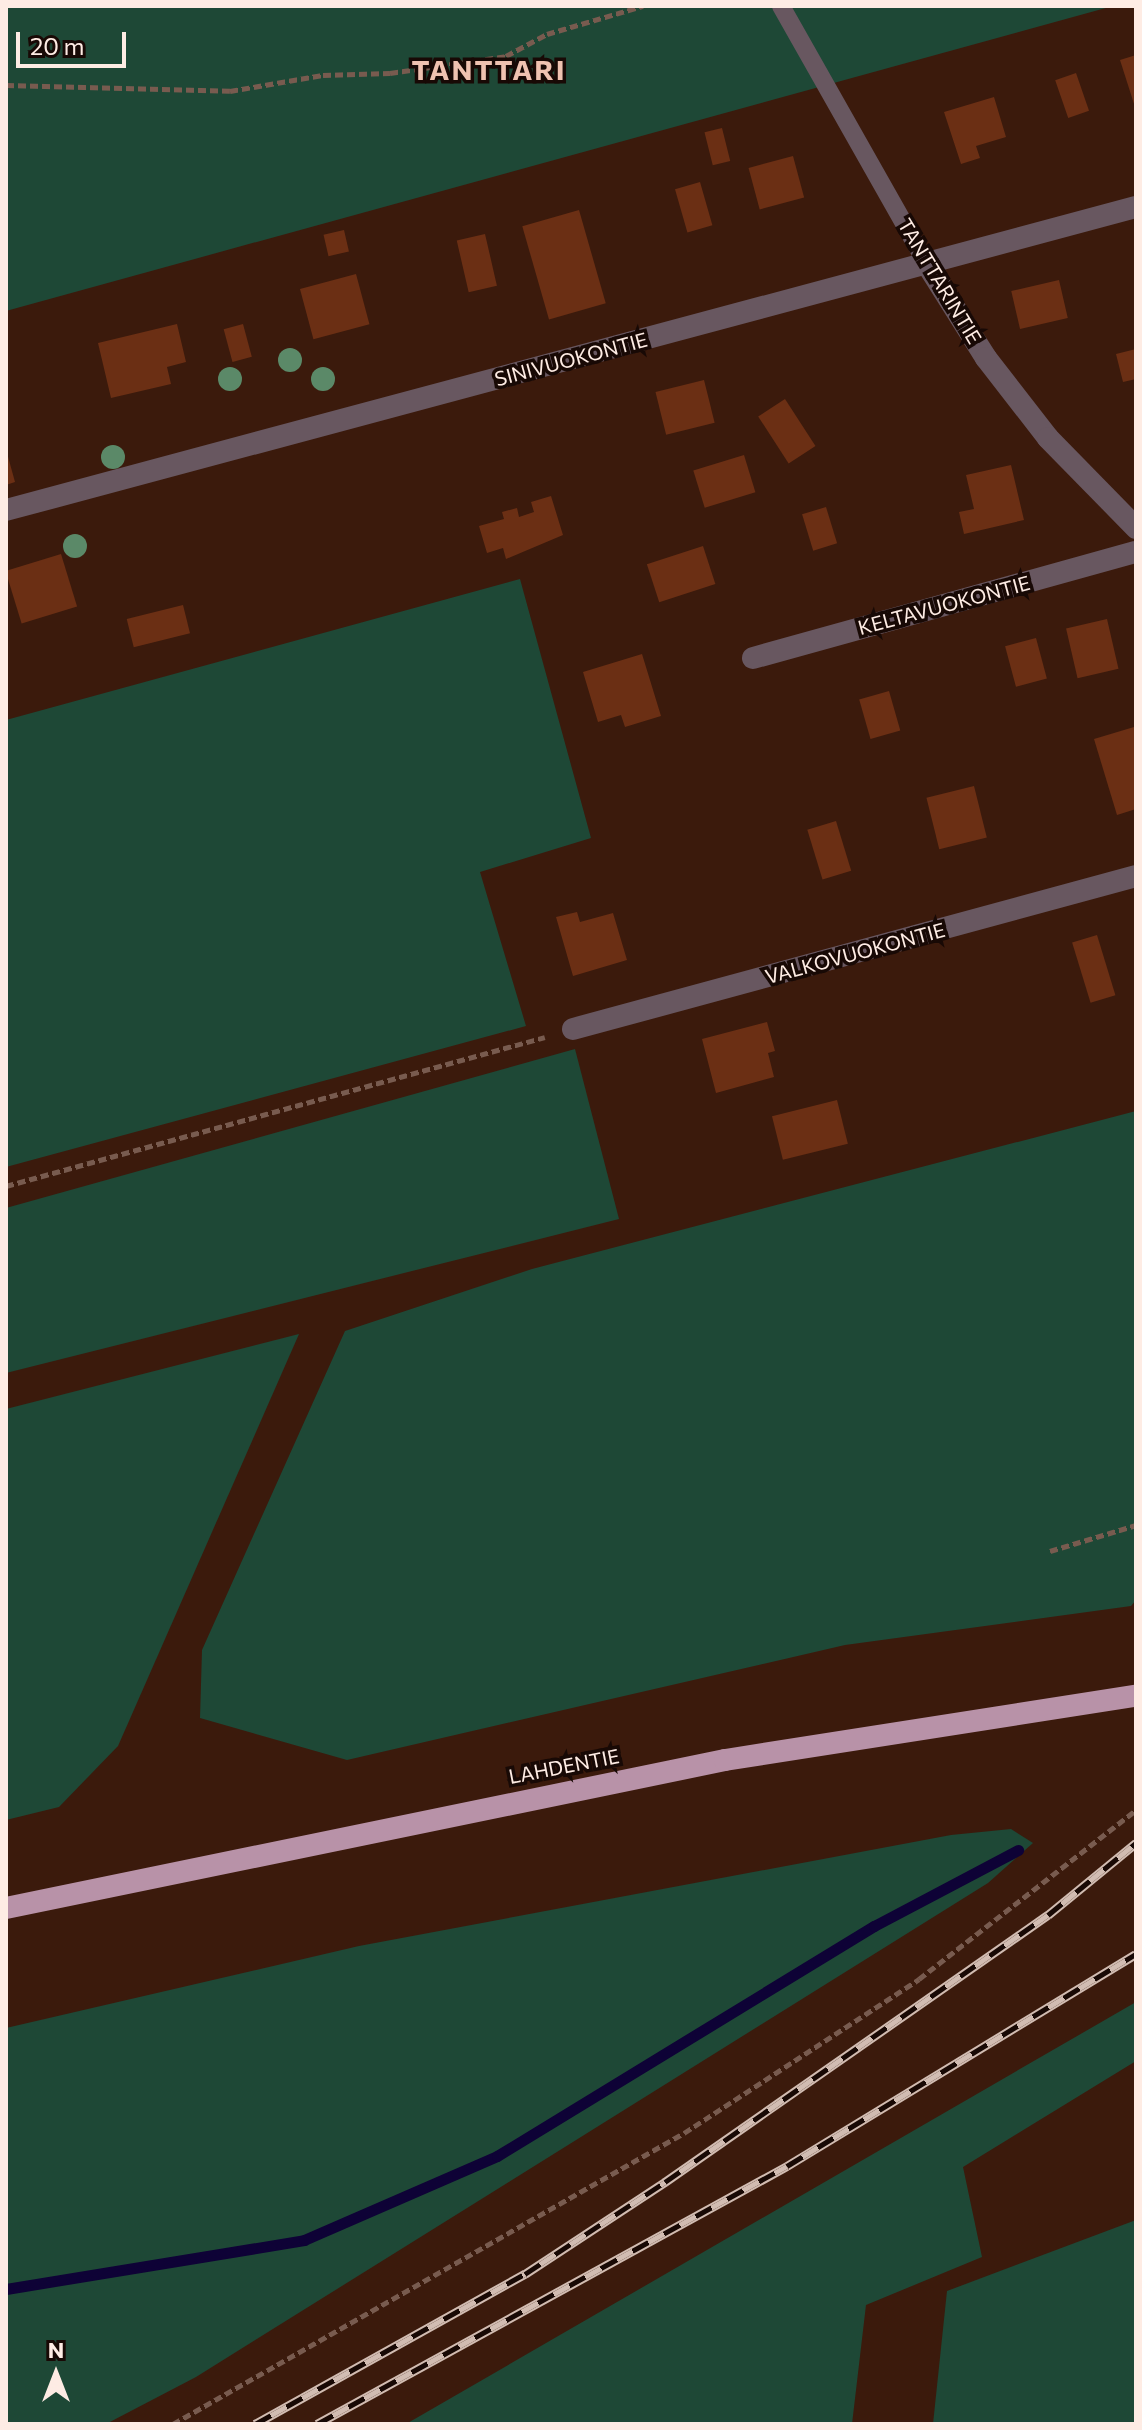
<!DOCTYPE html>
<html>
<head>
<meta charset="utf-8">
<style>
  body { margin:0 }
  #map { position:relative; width:1142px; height:2430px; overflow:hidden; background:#3b1a0c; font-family:Commissioner,sans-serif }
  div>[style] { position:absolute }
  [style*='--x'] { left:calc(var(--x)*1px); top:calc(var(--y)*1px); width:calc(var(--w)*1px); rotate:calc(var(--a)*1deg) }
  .green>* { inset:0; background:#1e4836 }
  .stream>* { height:11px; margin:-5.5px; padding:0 5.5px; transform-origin:5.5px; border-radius:5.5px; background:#0e0236 }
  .building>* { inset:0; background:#6b2f14; transform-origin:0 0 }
  .path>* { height:5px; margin-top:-2.5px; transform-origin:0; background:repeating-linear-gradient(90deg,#785b4f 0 8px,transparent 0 12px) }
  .service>* { height:18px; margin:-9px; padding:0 9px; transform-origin:9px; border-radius:9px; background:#685760 }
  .minor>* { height:22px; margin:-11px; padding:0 11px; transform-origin:11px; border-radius:11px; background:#685760 }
  .trunk>* { height:22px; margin:-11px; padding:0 11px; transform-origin:11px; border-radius:11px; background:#b892a8 }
  .rail>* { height:9px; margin-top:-4.5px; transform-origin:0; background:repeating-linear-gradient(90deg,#180905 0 18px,#d1bcb2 0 36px); box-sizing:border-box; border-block:2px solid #d1bcb2 }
  .trees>* { width:24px; height:24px; margin:-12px; border-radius:50%; background:#5b8968 }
  span { translate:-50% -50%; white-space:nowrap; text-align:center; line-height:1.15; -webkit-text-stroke:7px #180905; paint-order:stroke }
  .street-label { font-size:20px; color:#feece4 }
  .district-label { font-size:28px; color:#efc2b0; font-weight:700; letter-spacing:2px }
  .frame { position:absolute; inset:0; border:8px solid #feece4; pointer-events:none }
  .north { position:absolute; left:16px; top:2334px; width:80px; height:80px; -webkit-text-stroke:6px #180905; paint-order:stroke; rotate:0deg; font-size:22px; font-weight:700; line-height:32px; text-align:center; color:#feece4 }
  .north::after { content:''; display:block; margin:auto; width:28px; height:36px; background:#feece4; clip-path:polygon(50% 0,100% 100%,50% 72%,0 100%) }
  .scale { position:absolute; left:16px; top:32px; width:110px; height:36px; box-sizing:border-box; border:4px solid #feece4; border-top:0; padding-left:10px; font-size:24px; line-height:28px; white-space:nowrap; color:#feece4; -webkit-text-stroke:6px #180905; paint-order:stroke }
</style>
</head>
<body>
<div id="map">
  <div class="green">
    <i style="clip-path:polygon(6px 6px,1113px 6px,6px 311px)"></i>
    <i style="clip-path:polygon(520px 579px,591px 838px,480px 872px,526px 1026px,6px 1167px,6px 720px)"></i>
    <i style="clip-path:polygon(575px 1049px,619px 1219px,6px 1373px,6px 1208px)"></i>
    <i style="clip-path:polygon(1136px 1111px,1136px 1600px,1131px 1606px,845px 1645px,347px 1760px,200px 1718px,202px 1650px,345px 1331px,532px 1269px)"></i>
    <i style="clip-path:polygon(299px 1334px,118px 1746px,59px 1807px,6px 1820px,6px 1409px)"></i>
    <i style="clip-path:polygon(1011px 1829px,1033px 1843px,988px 1883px,196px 2377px,106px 2424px,6px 2424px,6px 2028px,359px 1946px,951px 1835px)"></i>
    <i style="clip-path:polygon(1136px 2002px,1136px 2061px,963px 2167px,982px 2257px,866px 2305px,852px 2424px,406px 2424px)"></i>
    <i style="clip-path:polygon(1136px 2220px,1136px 2424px,933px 2424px,947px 2291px)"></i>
  </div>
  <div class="stream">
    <i style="--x:6;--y:2289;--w:302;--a:-9.3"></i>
    <i style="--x:304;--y:2240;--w:210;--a:-23.5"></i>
    <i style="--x:497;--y:2156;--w:442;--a:-31.4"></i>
    <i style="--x:874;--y:1926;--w:163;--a:-27.8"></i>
  </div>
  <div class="building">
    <i style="clip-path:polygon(1136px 55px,1136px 107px,1135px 107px,1120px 60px)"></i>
    <i style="left:1076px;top:73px;width:40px;height:22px;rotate:71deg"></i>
    <i style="clip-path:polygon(994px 97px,1006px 137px,976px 146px,980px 158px,961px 164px,944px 112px)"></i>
    <i style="left:722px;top:128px;width:34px;height:18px;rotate:76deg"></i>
    <i style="left:793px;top:156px;width:43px;height:46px;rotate:75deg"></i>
    <i style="left:700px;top:182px;width:45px;height:26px;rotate:74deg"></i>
    <i style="left:579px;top:210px;width:97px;height:59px;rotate:74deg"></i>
    <i style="left:344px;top:230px;width:22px;height:21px;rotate:77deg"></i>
    <i style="left:485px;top:234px;width:53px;height:29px;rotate:77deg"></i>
    <i style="left:356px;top:274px;width:52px;height:58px;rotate:75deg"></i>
    <i style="left:1059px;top:280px;width:39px;height:49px;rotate:77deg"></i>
    <i style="clip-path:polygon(177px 324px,186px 362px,167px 367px,171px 384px,111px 398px,98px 343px)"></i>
    <i style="left:243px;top:324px;width:34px;height:20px;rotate:75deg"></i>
    <i style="clip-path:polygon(1136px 349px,1136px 379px,1123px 382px,1116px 354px)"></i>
    <i style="left:704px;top:380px;width:44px;height:50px;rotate:76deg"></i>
    <i style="left:785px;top:399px;width:56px;height:32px;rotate:57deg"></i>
    <i style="clip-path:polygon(7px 453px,15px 482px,6px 485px,6px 454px)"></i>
    <i style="left:744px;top:455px;width:39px;height:53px;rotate:73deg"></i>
    <i style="clip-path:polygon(1011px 465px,1024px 520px,964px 534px,959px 512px,974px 509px,966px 475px)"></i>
    <i style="clip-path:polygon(551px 496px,563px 535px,506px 559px,503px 548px,487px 553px,479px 526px,504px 519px,502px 512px,517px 508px,519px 517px,534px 512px,531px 502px)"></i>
    <i style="left:826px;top:507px;width:38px;height:25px;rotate:73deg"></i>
    <i style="left:703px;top:546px;width:40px;height:59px;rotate:72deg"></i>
    <i style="left:61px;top:554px;width:55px;height:58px;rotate:73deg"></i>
    <i style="left:183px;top:605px;width:29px;height:58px;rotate:76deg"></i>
    <i style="left:1107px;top:619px;width:51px;height:42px;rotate:77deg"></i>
    <i style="left:1036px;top:638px;width:42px;height:32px;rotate:75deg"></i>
    <i style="clip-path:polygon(642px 654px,661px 716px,625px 727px,621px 715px,598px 722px,583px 672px)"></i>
    <i style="left:889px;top:691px;width:41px;height:31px;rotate:74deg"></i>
    <i style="clip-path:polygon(1134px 727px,1136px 809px,1117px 815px,1094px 739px)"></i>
    <i style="left:974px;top:786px;width:53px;height:49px;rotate:76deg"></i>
    <i style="left:836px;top:821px;width:52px;height:30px;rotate:73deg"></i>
    <i style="clip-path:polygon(577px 912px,580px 922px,613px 913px,627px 960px,573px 976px,556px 917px)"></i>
    <i style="left:1097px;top:935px;width:63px;height:26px;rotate:73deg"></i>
    <i style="clip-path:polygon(767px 1022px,775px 1051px,768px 1053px,774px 1077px,716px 1093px,702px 1039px)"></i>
    <i style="left:837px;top:1100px;width:45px;height:67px;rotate:76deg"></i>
  </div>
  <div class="path">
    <i style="--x:6;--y:85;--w:224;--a:1.5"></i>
    <i style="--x:230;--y:91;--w:94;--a:-9.8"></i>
    <i style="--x:323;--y:75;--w:67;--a:-1.7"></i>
    <i style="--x:390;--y:73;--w:117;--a:-8.3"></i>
    <i style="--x:506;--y:56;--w:47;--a:-28.2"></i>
    <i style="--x:547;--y:34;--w:100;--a:-16.3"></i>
    <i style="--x:6;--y:1186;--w:559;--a:-15.45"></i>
    <i style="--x:1050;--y:1551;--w:90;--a:-16.8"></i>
    <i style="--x:173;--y:2424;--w:588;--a:-29.66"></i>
    <i style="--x:684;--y:2133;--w:281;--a:-33.2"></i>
    <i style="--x:919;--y:1979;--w:275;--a:-37.9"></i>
  </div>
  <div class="service">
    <i style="--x:781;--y:6;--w:299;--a:60.5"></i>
  </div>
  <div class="minor">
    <i style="--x:928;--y:266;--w:109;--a:57.8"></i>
    <i style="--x:986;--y:358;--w:101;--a:52.2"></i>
    <i style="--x:1048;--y:438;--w:126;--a:45.6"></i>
    <i style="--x:6;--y:510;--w:1170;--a:-15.01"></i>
    <i style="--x:753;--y:658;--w:397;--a:-15.5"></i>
    <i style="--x:573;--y:1029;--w:583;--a:-15.2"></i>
  </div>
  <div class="trunk">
    <i style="--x:6;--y:1908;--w:734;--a:-11.63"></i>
    <i style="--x:725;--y:1760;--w:416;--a:-8.9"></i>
  </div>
  <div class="rail">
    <i style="--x:255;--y:2424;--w:309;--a:-29.1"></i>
    <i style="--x:525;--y:2274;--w:168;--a:-33.3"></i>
    <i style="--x:665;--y:2182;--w:467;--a:-34.9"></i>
    <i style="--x:1048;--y:1915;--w:114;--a:-39.3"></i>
    <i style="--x:317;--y:2424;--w:536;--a:-28.76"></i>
    <i style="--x:787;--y:2166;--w:408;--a:-31.3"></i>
  </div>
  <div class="trees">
    <i style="left:290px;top:360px"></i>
    <i style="left:230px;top:379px"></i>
    <i style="left:323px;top:379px"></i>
    <i style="left:113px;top:457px"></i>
    <i style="left:75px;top:546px"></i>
  </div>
  <div class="street-label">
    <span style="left:940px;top:281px;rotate:59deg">TANTTARINTIE</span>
    <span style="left:571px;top:359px;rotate:-15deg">SINIVUOKONTIE</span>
    <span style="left:944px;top:605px;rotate:-15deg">KELTAVUOKONTIE</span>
    <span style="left:855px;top:953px;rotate:-15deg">VALKOVUOKONTIE</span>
    <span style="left:564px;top:1766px;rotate:-11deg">LAHDENTIE</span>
  </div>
  <div class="district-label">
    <span style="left:489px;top:69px">TANTTARI</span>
  </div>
  <div class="frame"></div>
  <div class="north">N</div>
  <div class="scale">20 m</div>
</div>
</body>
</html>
